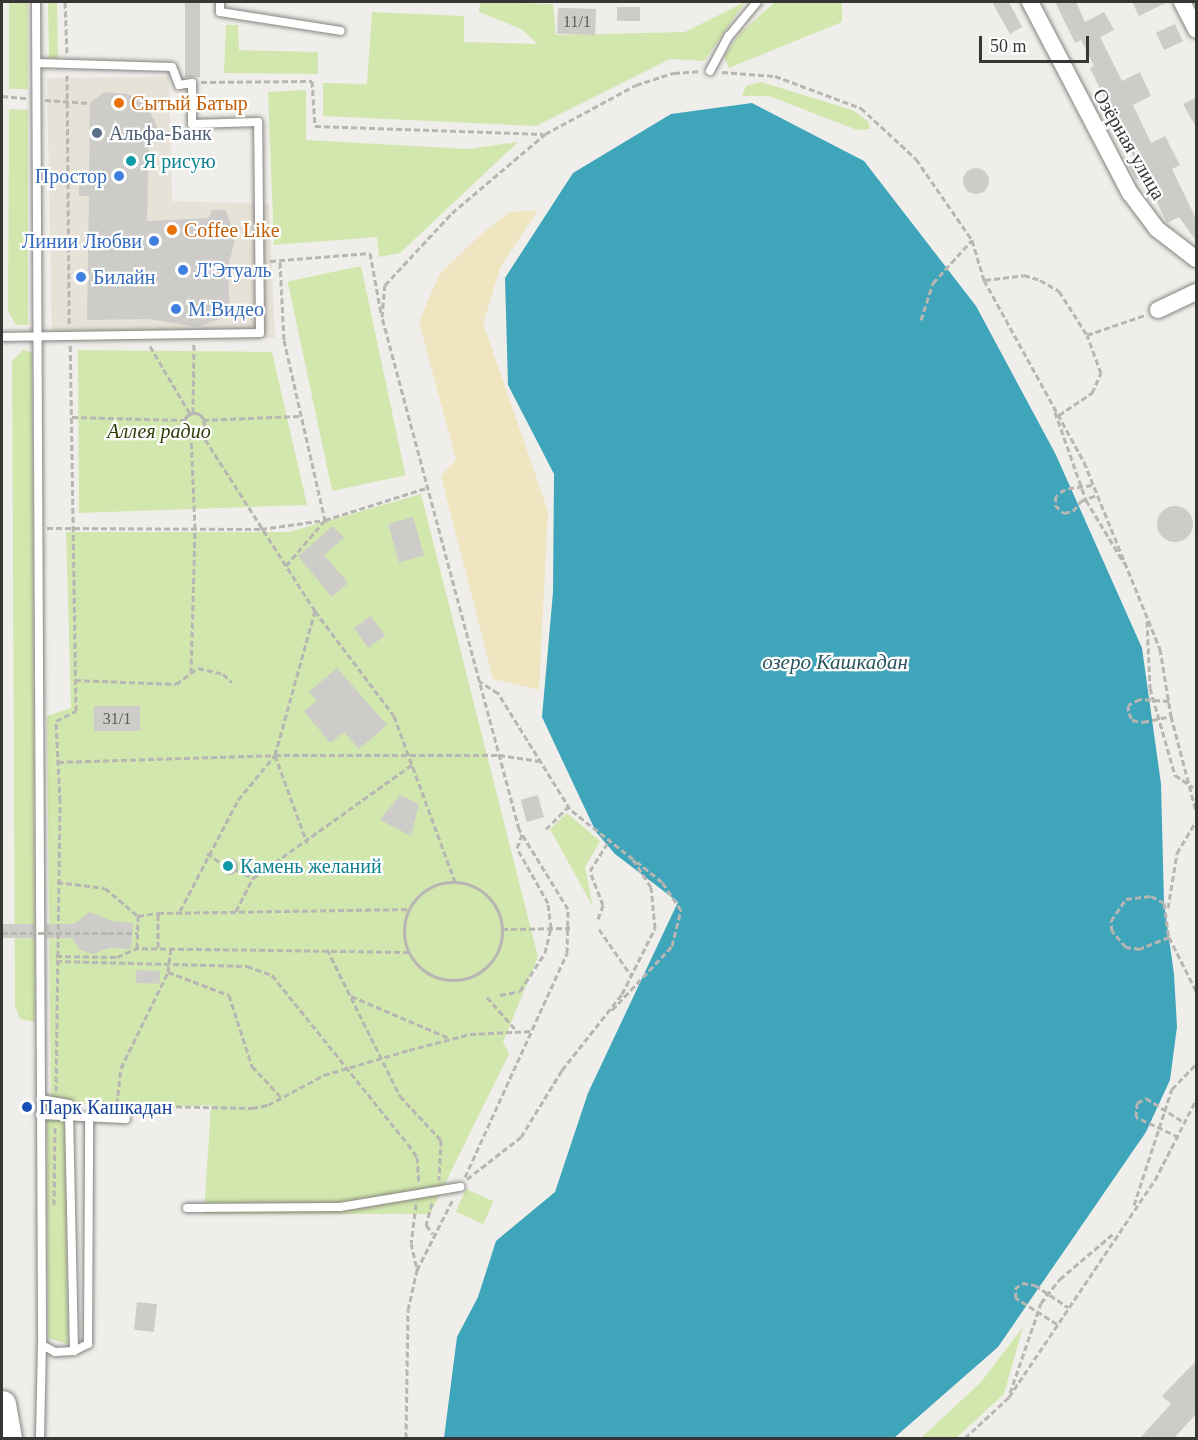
<!DOCTYPE html>
<html>
<head>
<meta charset="utf-8">
<style>
  body { margin:0 }
  #map { position:relative; width:1198px; height:1440px; overflow:hidden; background:#f0eeea; font-family:"Times New Roman",serif }
  div>[style] { position:absolute }
  [style*='--x'] { left:calc(var(--x)*1px); top:calc(var(--y)*1px); width:calc(var(--w)*1px); rotate:calc(var(--a)*1deg) }
  .built>* { inset:0; background:#e6e2d7 }
  .green>* { inset:0; background:#d2e7ad; transform-origin:0 0 }
  .sand>* { inset:0; background:#efe5c0 }
  .water>* { inset:0; background:#3ea5ba }
  .building>* { inset:0; background:#cdccc8; transform-origin:0 0 }
  .round { border-radius:50% }
  .path>* { height:3px; margin-top:-1.5px; transform-origin:0; background:repeating-linear-gradient(90deg,#b8b6b3 0 6px,transparent 0 9px) }
  .path>.ring { margin:-1.5px; padding:0; box-sizing:content-box; background:none; border:3px solid #b8b6b3; border-radius:50% }
  .roads { filter:drop-shadow(0 0 2px #84837f) drop-shadow(0 0 2px #84837f) }
  .service>* { height:8px; margin:-4px; padding:0 4px; transform-origin:4px; border-radius:4px; background:#fff }
  .minor>* { height:16px; margin:-8px; padding:0 8px; transform-origin:8px; border-radius:8px; background:#fff }
  .primary>* { height:27px; margin:-13.5px; padding:0 13.5px; transform-origin:13.5px; border-radius:13.5px; background:#fff }
  .path-bridge>* { height:3px; margin-top:-1.5px; transform-origin:0; background:repeating-linear-gradient(90deg,#b8b6b3 0 6px,transparent 0 9px) }
  .dots>* { width:16px; height:16px; translate:-50% -50%; box-sizing:border-box; border:3px solid #fff; border-radius:50% }
  span { translate:-50% -50%; white-space:nowrap; text-align:center; line-height:1.15; -webkit-text-stroke:4.5px #fff; paint-order:stroke }
  .number-label { font-size:16px; color:#5c5c5a }
  .number-label span { -webkit-text-stroke-width:0 }
  .food-label { font-size:20px; color:#c56008 }
  .left { translate:0 -50%; text-align:left }
  .service-label { font-size:20px; color:#4e5e75 }
  .street-label { font-size:20px; color:#373635 }
  .culture-label { font-size:20px; color:#0d838f }
  .shop-label { font-size:20px; color:#366cbe }
  .right { translate:-100% -50%; text-align:right }
  .park-label { font-size:20px; color:#2e3d07; font-style:italic }
  .transit-label { font-size:20px; color:#164399 }
  .water-label { font-size:21px; color:#29555f; font-style:italic }
  .frame { position:absolute; inset:0; border:3px solid #373635; pointer-events:none }
  .scale { position:absolute; left:979px; top:36px; width:110px; height:27px; box-sizing:border-box; border:3px solid #373635; border-top:0; padding-left:8px; font-size:18px; line-height:21px; white-space:nowrap; color:#373635; -webkit-text-stroke:4px #fff; paint-order:stroke }
</style>
</head>
<body>
<div id="map">
  <div class="built">
    <i style="clip-path:polygon(169px 77px,172px 201px,269px 204px,275px 338px,52px 341px,47px 78px)"></i>
  </div>
  <div class="green">
    <i style="left:9px;top:2px;width:19px;height:87px"></i>
    <i style="left:57px;top:2px;width:56px;height:9px;rotate:89deg"></i>
    <i style="clip-path:polygon(480px 2px,553px 4px,556px 35px,685px 32px,745px 2px,704px 61px,670px 59px,536px 126px,323px 116px,323px 83px,367px 84px,372px 12px,464px 16px,464px 42px,538px 44px,521px 29px,479px 12px)"></i>
    <i style="clip-path:polygon(775px 2px,842px 2px,842px 22px,729px 68px,724px 57px,739px 34px)"></i>
    <i style="clip-path:polygon(226px 25px,238px 25px,239px 50px,318px 52px,318px 74px,224px 73px)"></i>
    <i style="clip-path:polygon(761px 82px,852px 110px,868px 121px,870px 129px,857px 130px,769px 96px,742px 96px,746px 86px)"></i>
    <i style="clip-path:polygon(306px 90px,306px 140px,468px 149px,518px 142px,400px 253px,379px 257px,377px 237px,274px 245px,268px 92px)"></i>
    <i style="clip-path:polygon(9px 109px,28px 110px,28px 325px,16px 325px,8px 311px)"></i>
    <i style="left:361px;top:266px;width:214px;height:75px;rotate:78deg"></i>
    <i style="clip-path:polygon(23px 350px,32px 353px,35px 1022px,20px 1019px,15px 1006px,12px 361px)"></i>
    <i style="clip-path:polygon(78px 350px,272px 352px,307px 505px,79px 513px)"></i>
    <i style="clip-path:polygon(421px 494px,538px 957px,503px 1042px,509px 1054px,430px 1214px,204px 1214px,211px 1105px,126px 1109px,51px 1099px,47px 716px,71px 708px,66px 532px,289px 532px)"></i>
    <i style="clip-path:polygon(567px 813px,600px 841px,585px 867px,593px 907px,550px 829px)"></i>
    <i style="clip-path:polygon(56px 1105px,65px 1109px,68px 1344px,48px 1338px,47px 1110px)"></i>
    <i style="left:466px;top:1189px;width:30px;height:25px;rotate:24deg"></i>
    <i style="clip-path:polygon(1023px 1327px,1004px 1394px,956px 1438px,921px 1438px,981px 1382px)"></i>
  </div>
  <div class="sand">
    <i style="clip-path:polygon(538px 210px,501px 266px,483px 323px,548px 511px,539px 690px,493px 679px,441px 476px,456px 460px,419px 322px,439px 275px,479px 236px,509px 212px)"></i>
  </div>
  <div class="water">
    <i style="clip-path:polygon(752px 103px,864px 161px,976px 306px,1056px 455px,1142px 648px,1161px 784px,1164px 903px,1174px 974px,1177px 1027px,1170px 1080px,1146px 1132px,998px 1347px,894px 1438px,444px 1438px,457px 1337px,478px 1297px,496px 1241px,555px 1192px,588px 1093px,678px 902px,615px 854px,596px 832px,542px 717px,553px 592px,554px 474px,508px 385px,505px 278px,573px 173px,671px 114px)"></i>
  </div>
  <div class="building">
    <i style="left:185px;top:2px;width:15px;height:75px"></i>
    <i style="clip-path:polygon(992px 2px,1009px 2px,1022px 27px,1010px 34px)"></i>
    <i style="clip-path:polygon(1055px 2px,1076px 2px,1085px 22px,1104px 12px,1114px 30px,1100px 37px,1122px 81px,1140px 72px,1151px 96px,1133px 105px,1151px 143px,1165px 136px,1180px 165px,1172px 169px,1197px 221px,1197px 242px,1179px 217px,1167px 223px,1144px 176px,1136px 180px,1129px 166px,1136px 162px,1090px 68px,1094px 66px,1081px 40px,1075px 43px)"></i>
    <i style="clip-path:polygon(1132px 2px,1168px 2px,1139px 16px)"></i>
    <i style="left:617px;top:7px;width:23px;height:14px"></i>
    <i style="left:596px;top:9px;width:26px;height:38px;rotate:92deg"></i>
    <i style="left:1175px;top:24px;width:19px;height:21px;rotate:65deg"></i>
    <i style="clip-path:polygon(104px 92px,128px 94px,148px 107px,159px 131px,149px 130px,147px 221px,208px 218px,212px 210px,226px 210px,235px 239px,228px 268px,230px 315px,198px 327px,148px 319px,87px 320px,89px 196px,79px 196px,79px 174px,89px 174px,90px 103px)"></i>
    <i style="clip-path:polygon(1197px 97px,1197px 129px,1183px 104px)"></i>
    <i class="round" style="left:963px;top:168px;width:26px;height:26px"></i>
    <i class="round" style="left:1157px;top:506px;width:36px;height:36px"></i>
    <i style="left:413px;top:517px;width:40px;height:26px;rotate:74deg"></i>
    <i style="clip-path:polygon(333px 526px,344px 538px,324px 555px,348px 583px,332px 597px,298px 556px)"></i>
    <i style="left:371px;top:616px;width:24px;height:21px;rotate:54deg"></i>
    <i style="clip-path:polygon(337px 668px,387px 725px,359px 749px,344px 732px,330px 743px,304px 711px,317px 701px,309px 692px)"></i>
    <i style="left:140px;top:706px;width:25px;height:46px;rotate:90deg"></i>
    <i style="clip-path:polygon(400px 795px,419px 804px,411px 836px,380px 820px)"></i>
    <i style="left:538px;top:795px;width:23px;height:18px;rotate:75deg"></i>
    <i style="clip-path:polygon(90px 912px,112px 921px,133px 923px,131px 949px,109px 948px,93px 954px,80px 950px,72px 938px,47px 938px,46px 924px,74px 924px)"></i>
    <i style="left:34px;top:924px;width:14px;height:32px;rotate:90deg"></i>
    <i style="left:136px;top:970px;width:24px;height:13px;rotate:2deg"></i>
    <i style="left:137px;top:1302px;width:20px;height:28px;rotate:6deg"></i>
    <i style="clip-path:polygon(1197px 1360px,1197px 1413px,1174px 1438px,1140px 1438px,1171px 1404px,1162px 1396px)"></i>
  </div>
  <div class="path">
    <i style="--x:65;--y:2;--w:52;--a:87.8"></i>
    <i style="--x:722;--y:72;--w:53;--a:4.3"></i>
    <i style="--x:775;--y:76;--w:92;--a:20.4"></i>
    <i style="--x:861;--y:108;--w:75;--a:42.8"></i>
    <i style="--x:916;--y:159;--w:98;--a:55.3"></i>
    <i style="--x:972;--y:240;--w:42;--a:73.3"></i>
    <i style="--x:984;--y:280;--w:208;--a:61.2"></i>
    <i style="--x:1084;--y:462;--w:202;--a:67.9"></i>
    <i style="--x:1160;--y:649;--w:68;--a:80.7"></i>
    <i style="--x:1171;--y:716;--w:98;--a:75.3"></i>
    <i style="--x:67;--y:75;--w:251;--a:89.5"></i>
    <i style="--x:201;--y:82;--w:111;--a:-0.5"></i>
    <i style="--x:312;--y:81;--w:45;--a:86.2"></i>
    <i style="--x:315;--y:126;--w:228;--a:2"></i>
    <i style="--x:2;--y:96;--w:25;--a:5"></i>
    <i style="--x:45;--y:100;--w:45;--a:3.8"></i>
    <i style="--x:270;--y:261;--w:100;--a:-4.6"></i>
    <i style="--x:370;--y:253;--w:61;--a:79.6"></i>
    <i style="--x:280;--y:262;--w:78;--a:87.1"></i>
    <i style="--x:284;--y:340;--w:185;--a:77.2"></i>
    <i style="--x:325;--y:520;--w:62;--a:130.4"></i>
    <i style="--x:985;--y:280;--w:39;--a:-7"></i>
    <i style="--x:1024;--y:275;--w:17;--a:17"></i>
    <i style="--x:1040;--y:280;--w:22;--a:30"></i>
    <i style="--x:1059;--y:291;--w:52;--a:57.5"></i>
    <i style="--x:1087;--y:335;--w:61;--a:-19"></i>
    <i style="--x:921;--y:320;--w:39;--a:-72"></i>
    <i style="--x:933;--y:283;--w:58;--a:-47.8"></i>
    <i style="--x:150;--y:346;--w:79;--a:59.5"></i>
    <i style="--x:1055;--y:412;--w:93;--a:70.6"></i>
    <i style="--x:1086;--y:500;--w:74;--a:58.9"></i>
    <i style="--x:193;--y:413;--w:70;--a:-89.2"></i>
    <i class="ring" style="left:184px;top:413px;width:17px;height:17px"></i>
    <i style="--x:1059;--y:415;--w:40;--a:-34"></i>
    <i style="--x:1092;--y:393;--w:22;--a:-66"></i>
    <i style="--x:1101;--y:373;--w:40;--a:-110.2"></i>
    <i style="--x:72;--y:417;--w:113;--a:1.5"></i>
    <i style="--x:203;--y:420;--w:97;--a:-2.4"></i>
    <i style="--x:1092;--y:485;--w:27;--a:172"></i>
    <i style="--x:1065;--y:489;--w:11;--a:142"></i>
    <i style="--x:1056;--y:496;--w:9;--a:96"></i>
    <i style="--x:1055;--y:505;--w:12;--a:42"></i>
    <i style="--x:1064;--y:513;--w:9;--a:-13"></i>
    <i style="--x:1073;--y:511;--w:13;--a:-51"></i>
    <i style="--x:1081;--y:501;--w:17;--a:-21"></i>
    <i style="--x:47;--y:528;--w:214;--a:0.3"></i>
    <i style="--x:261;--y:529;--w:65;--a:-8"></i>
    <i style="--x:325;--y:520;--w:106;--a:-17.6"></i>
    <i style="--x:315;--y:611;--w:131;--a:53"></i>
    <i style="--x:394;--y:716;--w:177;--a:69.8"></i>
    <i style="--x:1147;--y:621;--w:67;--a:87.4"></i>
    <i style="--x:1150;--y:688;--w:91;--a:74"></i>
    <i style="--x:1175;--y:775;--w:22;--a:34"></i>
    <i style="--x:191;--y:673;--w:144;--a:-88.4"></i>
    <i style="--x:195;--y:529;--w:97;--a:-92.4"></i>
    <i style="--x:75;--y:680;--w:101;--a:2.3"></i>
    <i style="--x:176;--y:684;--w:27;--a:-36"></i>
    <i style="--x:198;--y:668;--w:26;--a:13"></i>
    <i style="--x:223;--y:674;--w:12;--a:42"></i>
    <i style="--x:1169;--y:701;--w:29;--a:-176"></i>
    <i style="--x:1140;--y:699;--w:13;--a:153"></i>
    <i style="--x:1128;--y:705;--w:8;--a:83"></i>
    <i style="--x:1129;--y:713;--w:8;--a:67"></i>
    <i style="--x:1132;--y:720;--w:11;--a:10"></i>
    <i style="--x:1143;--y:722;--w:29;--a:-12"></i>
    <i style="--x:275;--y:755;--w:94;--a:70"></i>
    <i style="--x:58;--y:762;--w:217;--a:-1.8"></i>
    <i style="--x:275;--y:755;--w:224;--a:0"></i>
    <i style="--x:499;--y:755;--w:40;--a:8.5"></i>
    <i style="--x:546;--y:829;--w:33;--a:-45"></i>
    <i style="--x:207;--y:853;--w:19;--a:36"></i>
    <i class="ring" style="left:222px;top:859px;width:11px;height:11px"></i>
    <i style="--x:236;--y:870;--w:19;--a:25"></i>
    <i style="--x:57;--y:882;--w:48;--a:7.1"></i>
    <i style="--x:105;--y:888;--w:43;--a:40.3"></i>
    <i class="ring" style="left:404px;top:882px;width:95px;height:95px"></i>
    <i style="--x:1168;--y:908;--w:56;--a:-80.7"></i>
    <i style="--x:1177;--y:853;--w:37;--a:-59"></i>
    <i style="--x:180;--y:911;--w:125;--a:-62.4"></i>
    <i style="--x:238;--y:800;--w:58;--a:-50.6"></i>
    <i style="--x:275;--y:755;--w:149;--a:-74.5"></i>
    <i style="--x:315;--y:611;--w:214;--a:-122.6"></i>
    <i style="--x:236;--y:911;--w:37;--a:-63"></i>
    <i style="--x:253;--y:878;--w:196;--a:-35.5"></i>
    <i style="--x:598;--y:919;--w:15;--a:-70"></i>
    <i style="--x:603;--y:905;--w:36;--a:-111"></i>
    <i style="--x:590;--y:871;--w:38;--a:-58"></i>
    <i style="--x:502;--y:929;--w:68;--a:-0.8"></i>
    <i style="--x:599;--y:929;--w:55;--a:55.4"></i>
    <i style="--x:108;--y:933;--w:30;--a:0"></i>
    <i style="--x:1169;--y:937;--w:31;--a:158"></i>
    <i style="--x:1140;--y:949;--w:14;--a:-172"></i>
    <i style="--x:1126;--y:947;--w:21;--a:-131"></i>
    <i style="--x:1112;--y:931;--w:10;--a:-96"></i>
    <i style="--x:1111;--y:921;--w:27;--a:-56"></i>
    <i style="--x:1126;--y:899;--w:25;--a:-7"></i>
    <i style="--x:1151;--y:896;--w:15;--a:28"></i>
    <i style="--x:1164;--y:903;--w:34;--a:82"></i>
    <i style="--x:1169;--y:937;--w:60;--a:63.4"></i>
    <i style="--x:158;--y:948;--w:35;--a:-90"></i>
    <i style="--x:327;--y:949;--w:164;--a:63.6"></i>
    <i style="--x:400;--y:1096;--w:60;--a:47"></i>
    <i style="--x:441;--y:1140;--w:40;--a:92.9"></i>
    <i style="--x:409;--y:952;--w:272;--a:-179.2"></i>
    <i style="--x:137;--y:948;--w:32;--a:-88"></i>
    <i style="--x:138;--y:916;--w:20;--a:-9"></i>
    <i style="--x:158;--y:913;--w:252;--a:-0.9"></i>
    <i style="--x:56;--y:956;--w:61;--a:0.9"></i>
    <i style="--x:117;--y:957;--w:22;--a:-24"></i>
    <i style="--x:56;--y:961;--w:191;--a:1.5"></i>
    <i style="--x:247;--y:966;--w:27;--a:20"></i>
    <i style="--x:272;--y:975;--w:217;--a:51.2"></i>
    <i style="--x:408;--y:1144;--w:16;--a:55"></i>
    <i style="--x:417;--y:1157;--w:26;--a:86"></i>
    <i style="--x:168;--y:972;--w:65;--a:20.7"></i>
    <i style="--x:229;--y:995;--w:75;--a:72.1"></i>
    <i style="--x:252;--y:1066;--w:42;--a:46.9"></i>
    <i style="--x:500;--y:995;--w:20;--a:-11"></i>
    <i style="--x:520;--y:991;--w:45;--a:-56.7"></i>
    <i style="--x:545;--y:953;--w:26;--a:-77"></i>
    <i style="--x:551;--y:928;--w:25;--a:-97"></i>
    <i style="--x:548;--y:903;--w:63;--a:-119.4"></i>
    <i style="--x:517;--y:848;--w:15;--a:-70"></i>
    <i style="--x:351;--y:996;--w:107;--a:23.2"></i>
    <i style="--x:487;--y:997;--w:43;--a:48.8"></i>
    <i style="--x:612;--y:1010;--w:88;--a:-46.8"></i>
    <i style="--x:672;--y:946;--w:37;--a:-76"></i>
    <i style="--x:681;--y:910;--w:34;--a:-124"></i>
    <i style="--x:662;--y:882;--w:32;--a:-141"></i>
    <i style="--x:56;--y:1091;--w:290;--a:-89.2"></i>
    <i style="--x:60;--y:801;--w:80;--a:-92.9"></i>
    <i style="--x:56;--y:721;--w:22;--a:-27"></i>
    <i style="--x:76;--y:711;--w:366;--a:-90.9"></i>
    <i style="--x:117;--y:1104;--w:36;--a:-84"></i>
    <i style="--x:121;--y:1068;--w:107;--a:-63.9"></i>
    <i style="--x:168;--y:972;--w:23;--a:-83"></i>
    <i style="--x:104;--y:1105;--w:148;--a:1.2"></i>
    <i style="--x:252;--y:1108;--w:16;--a:-11"></i>
    <i style="--x:268;--y:1105;--w:64;--a:-28.2"></i>
    <i style="--x:324;--y:1075;--w:89;--a:-16.4"></i>
    <i style="--x:409;--y:1050;--w:63;--a:-14.7"></i>
    <i style="--x:470;--y:1034;--w:62;--a:-2.8"></i>
    <i style="--x:1179;--y:1137;--w:47;--a:-155.1"></i>
    <i style="--x:1136;--y:1117;--w:14;--a:-86"></i>
    <i style="--x:1137;--y:1103;--w:10;--a:-29"></i>
    <i style="--x:1146;--y:1098;--w:46;--a:32.7"></i>
    <i style="--x:465;--y:1177;--w:246;--a:-65.5"></i>
    <i style="--x:567;--y:953;--w:44;--a:-88.7"></i>
    <i style="--x:568;--y:909;--w:94;--a:-121.5"></i>
    <i style="--x:519;--y:829;--w:530;--a:-104.98"></i>
    <i style="--x:382;--y:317;--w:32;--a:-85"></i>
    <i style="--x:385;--y:285;--w:98;--a:-47.1"></i>
    <i style="--x:452;--y:213;--w:122;--a:-40.3"></i>
    <i style="--x:545;--y:134;--w:103;--a:-28.3"></i>
    <i style="--x:636;--y:85;--w:40;--a:-18"></i>
    <i style="--x:674;--y:73;--w:27;--a:-4"></i>
    <i style="--x:467;--y:1179;--w:68;--a:-37.9"></i>
    <i style="--x:521;--y:1137;--w:79;--a:-58.5"></i>
    <i style="--x:562;--y:1070;--w:97;--a:-51.7"></i>
    <i style="--x:622;--y:994;--w:74;--a:-63.4"></i>
    <i style="--x:655;--y:928;--w:41;--a:-95.6"></i>
    <i style="--x:651;--y:887;--w:33;--a:-123"></i>
    <i style="--x:633;--y:859;--w:80;--a:-141.6"></i>
    <i style="--x:570;--y:809;--w:137;--a:-121.8"></i>
    <i style="--x:498;--y:693;--w:22;--a:-148"></i>
    <i style="--x:432;--y:1203;--w:23;--a:105"></i>
    <i style="--x:426;--y:1225;--w:11;--a:52"></i>
    <i style="--x:416;--y:1204;--w:39;--a:97"></i>
    <i style="--x:411;--y:1243;--w:28;--a:77"></i>
    <i style="--x:54;--y:1205;--w:80;--a:-89.3"></i>
    <i style="--x:1134;--y:1205;--w:122;--a:-71.9"></i>
    <i style="--x:1172;--y:1089;--w:35;--a:-46"></i>
    <i style="--x:1057;--y:1324;--w:49;--a:-147.6"></i>
    <i style="--x:1016;--y:1298;--w:9;--a:-96"></i>
    <i style="--x:1015;--y:1289;--w:9;--a:-41"></i>
    <i style="--x:1022;--y:1283;--w:13;--a:9"></i>
    <i style="--x:1035;--y:1285;--w:40;--a:34"></i>
    <i style="--x:1010;--y:1393;--w:95;--a:-71"></i>
    <i style="--x:1041;--y:1303;--w:31;--a:-52"></i>
    <i style="--x:1060;--y:1279;--w:71;--a:-40.4"></i>
    <i style="--x:406;--y:1438;--w:128;--a:-89.1"></i>
    <i style="--x:408;--y:1310;--w:41;--a:-77.3"></i>
    <i style="--x:417;--y:1270;--w:80;--a:-63.1"></i>
    <i style="--x:965;--y:1438;--w:60;--a:-43"></i>
    <i style="--x:1009;--y:1397;--w:262;--a:-56.1"></i>
    <i style="--x:1155;--y:1180;--w:90;--a:-62.9"></i>
  </div>
  <div class="roads">
    <div class="service">
      <i style="--x:36;--y:2;--w:1343;--a:89.74"></i>
      <i style="--x:220;--y:2;--w:10;--a:90"></i>
      <i style="--x:220;--y:12;--w:122;--a:8.9"></i>
      <i style="--x:710;--y:71;--w:40;--a:-62"></i>
      <i style="--x:729;--y:36;--w:44;--a:-50.5"></i>
      <i style="--x:2;--y:337;--w:258;--a:-0.9"></i>
      <i style="--x:260;--y:333;--w:211;--a:-90.5"></i>
      <i style="--x:258;--y:122;--w:66;--a:178.3"></i>
      <i style="--x:192;--y:124;--w:41;--a:-90"></i>
      <i style="--x:192;--y:83;--w:13;--a:171"></i>
      <i style="--x:179;--y:85;--w:19;--a:-111"></i>
      <i style="--x:172;--y:67;--w:135;--a:-178.3"></i>
      <i style="--x:40;--y:1115;--w:86;--a:2.7"></i>
      <i style="--x:187;--y:1208;--w:153;--a:-0.4"></i>
      <i style="--x:340;--y:1207;--w:122;--a:-9.5"></i>
      <i style="--x:74;--y:1351;--w:16;--a:-27"></i>
      <i style="--x:88;--y:1344;--w:226;--a:-89.7"></i>
      <i style="--x:40;--y:1438;--w:93;--a:-88.8"></i>
      <i style="--x:42;--y:1345;--w:15;--a:28"></i>
      <i style="--x:55;--y:1352;--w:19;--a:-3"></i>
      <i style="--x:74;--y:1351;--w:247;--a:-91.2"></i>
      <i style="--x:69;--y:1104;--w:29;--a:-170"></i>
    </div>
    <div class="minor">
      <i style="--x:1030;--y:2;--w:216;--a:62.4"></i>
      <i style="--x:1130;--y:193;--w:45;--a:53.1"></i>
      <i style="--x:1157;--y:229;--w:49;--a:37.6"></i>
      <i style="--x:1182;--y:2;--w:31;--a:63"></i>
      <i style="--x:1158;--y:310;--w:42;--a:-25.3"></i>
    </div>
    <div class="primary">
      <i style="--x:2;--y:1404;--w:35;--a:80"></i>
    </div>
  </div>
  <div class="path-bridge">
    <i style="--x:2;--y:933;--w:106;--a:0"></i>
  </div>
  <div class="dots">
    <i style="left:119px;top:103px;background:#e8710a"></i>
    <i style="left:97px;top:133px;background:#5c6f8a"></i>
    <i style="left:131px;top:161px;background:#0f9aa8"></i>
    <i style="left:119px;top:176px;background:#3f7fe0"></i>
    <i style="left:172px;top:230px;background:#e8710a"></i>
    <i style="left:154px;top:241px;background:#3f7fe0"></i>
    <i style="left:183px;top:270px;background:#3f7fe0"></i>
    <i style="left:81px;top:277px;background:#3f7fe0"></i>
    <i style="left:176px;top:309px;background:#3f7fe0"></i>
    <i style="left:228px;top:866px;background:#0f9aa8"></i>
    <i style="left:27px;top:1107px;background:#1a4fb4"></i>
  </div>
  <div class="number-label">
    <span style="left:577px;top:22px">11/1</span>
    <span style="left:117px;top:719px">31/1</span>
  </div>
  <div class="food-label">
    <span class="left" style="left:131px;top:103px">Сытый Батыр</span>
    <span class="left" style="left:184px;top:230px">Coffee Like</span>
  </div>
  <div class="service-label">
    <span class="left" style="left:109px;top:133px">Альфа-Банк</span>
  </div>
  <div class="street-label">
    <span style="left:1129px;top:144px;rotate:60deg">Озёрная улица</span>
  </div>
  <div class="culture-label">
    <span class="left" style="left:143px;top:161px">Я рисую</span>
    <span class="left" style="left:240px;top:866px">Камень желаний</span>
  </div>
  <div class="shop-label">
    <span class="right" style="left:107px;top:176px">Простор</span>
    <span class="right" style="left:142px;top:241px">Линии Любви</span>
    <span class="left" style="left:195px;top:270px">Л'Этуаль</span>
    <span class="left" style="left:93px;top:277px">Билайн</span>
    <span class="left" style="left:188px;top:309px">М.Видео</span>
  </div>
  <div class="park-label">
    <span style="left:159px;top:431px">Аллея радио</span>
  </div>
  <div class="transit-label">
    <span class="left" style="left:39px;top:1107px">Парк Кашкадан</span>
  </div>
  <div class="water-label">
    <span style="left:835px;top:662px">озеро Кашкадан</span>
  </div>
  <div class="frame"></div>
  <div class="scale">50 m</div>
</div>
</body>
</html>
